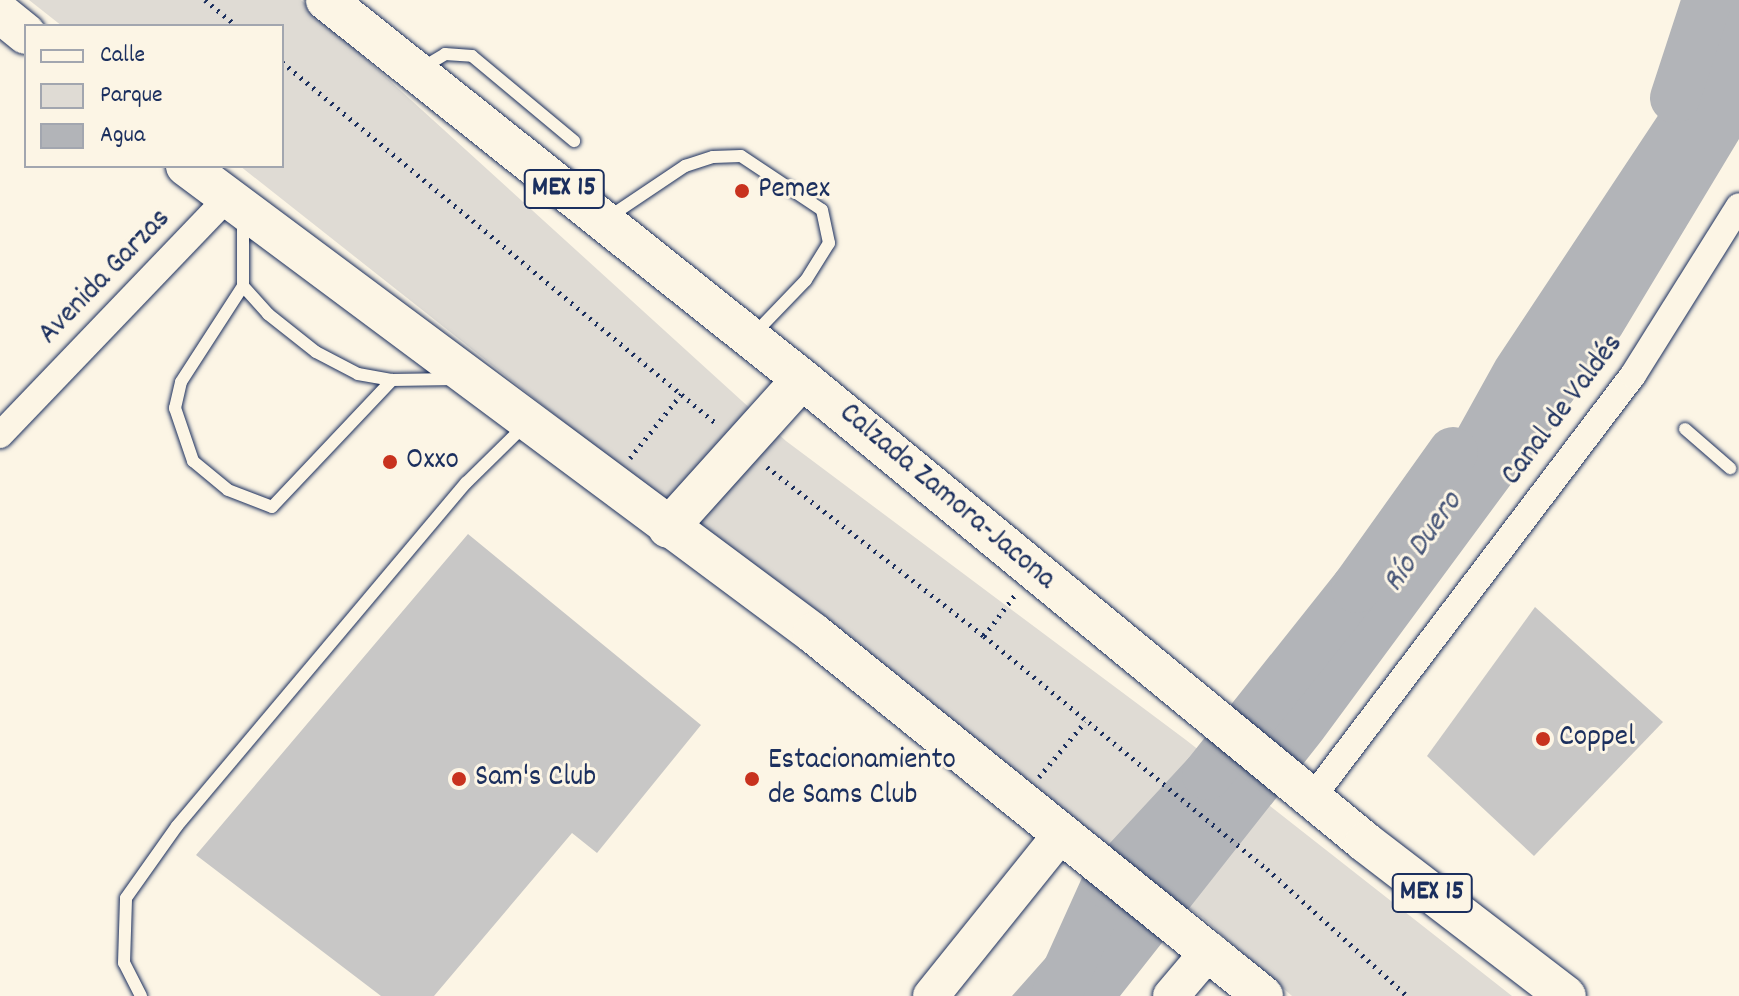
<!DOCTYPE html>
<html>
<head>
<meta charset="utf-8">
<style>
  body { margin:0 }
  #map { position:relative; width:1739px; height:996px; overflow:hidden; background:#fcf5e5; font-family:Dekko,sans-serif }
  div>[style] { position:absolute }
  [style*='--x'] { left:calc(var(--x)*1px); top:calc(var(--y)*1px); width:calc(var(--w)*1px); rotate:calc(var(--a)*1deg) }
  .green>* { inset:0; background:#dfdbd4 }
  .water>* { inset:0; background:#b2b4b8 }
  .river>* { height:50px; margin:-25px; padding:0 25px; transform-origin:25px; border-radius:25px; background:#b2b4b8 }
  .building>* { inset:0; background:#c8c7c6 }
  .path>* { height:5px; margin-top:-2.5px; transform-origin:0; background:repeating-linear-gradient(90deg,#1b2f5e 0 2px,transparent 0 8px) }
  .roads { filter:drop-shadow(0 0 2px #1b2f5e) drop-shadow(0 0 2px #1b2f5e) }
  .lane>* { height:12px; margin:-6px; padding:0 6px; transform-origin:6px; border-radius:6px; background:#fcf5e5 }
  .street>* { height:26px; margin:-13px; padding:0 13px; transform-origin:13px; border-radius:13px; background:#fcf5e5 }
  .secondary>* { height:36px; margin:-18px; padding:0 18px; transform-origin:18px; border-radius:18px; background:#fcf5e5 }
  .primary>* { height:40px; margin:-20px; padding:0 20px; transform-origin:20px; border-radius:20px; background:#fcf5e5 }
  .dots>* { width:22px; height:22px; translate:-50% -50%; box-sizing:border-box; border:4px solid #fcf5e5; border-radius:50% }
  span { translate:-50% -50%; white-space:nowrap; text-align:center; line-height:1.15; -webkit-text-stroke:6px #fcf5e5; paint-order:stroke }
  .shield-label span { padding:2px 6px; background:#fcf5e5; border:2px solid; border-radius:6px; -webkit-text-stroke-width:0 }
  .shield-label { font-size:28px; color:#1b2f5e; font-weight:700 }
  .poi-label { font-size:30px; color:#1b2f5e }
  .left { translate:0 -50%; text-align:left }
  .street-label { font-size:30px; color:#1b2f5e }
  .water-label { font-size:32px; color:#485779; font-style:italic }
  .legend { position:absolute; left:24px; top:24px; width:260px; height:144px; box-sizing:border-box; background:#fcf5e5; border:2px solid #a2a6af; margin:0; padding:10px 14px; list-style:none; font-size:24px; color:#1b2f5e }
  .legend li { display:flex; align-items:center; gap:16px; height:40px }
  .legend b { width:40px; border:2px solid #a2a6af }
</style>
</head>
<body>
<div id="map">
  <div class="green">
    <i style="clip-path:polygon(29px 0,301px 0,786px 441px,1186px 740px,1512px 996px,1292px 996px,1203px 918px,1106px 850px,240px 166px,282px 166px,282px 26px,62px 26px)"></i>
  </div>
  <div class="water">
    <i style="clip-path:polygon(1712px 0,1739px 0,1739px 139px,1621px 335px,1322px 740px,1120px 996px,1012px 996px,1266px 710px,1400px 533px,1496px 360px,1659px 114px)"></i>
  </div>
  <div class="river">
    <i style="--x:1675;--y:98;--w:103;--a:-71.9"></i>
    <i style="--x:1056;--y:996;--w:124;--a:-65.7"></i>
    <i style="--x:1107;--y:883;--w:147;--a:-47.2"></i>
    <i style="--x:1207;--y:775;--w:239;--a:-51.5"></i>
    <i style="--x:1356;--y:588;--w:167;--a:-54.5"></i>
  </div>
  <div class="building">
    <i style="clip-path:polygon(468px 534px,701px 725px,597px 853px,572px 833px,434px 996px,381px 996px,196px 855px)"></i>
    <i style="clip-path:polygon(1535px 607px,1663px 722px,1534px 856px,1427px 756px)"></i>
  </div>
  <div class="path">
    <i style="--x:205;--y:0;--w:41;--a:39.1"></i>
    <i style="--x:282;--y:62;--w:566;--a:39.77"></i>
    <i style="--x:630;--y:458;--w:85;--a:-51.2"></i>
    <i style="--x:767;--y:467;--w:275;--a:37.9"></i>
    <i style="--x:984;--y:636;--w:367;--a:39.5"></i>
    <i style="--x:1267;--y:869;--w:189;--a:42.2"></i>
    <i style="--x:984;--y:636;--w:51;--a:-52.9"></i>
    <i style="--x:1039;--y:777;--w:72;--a:-50.1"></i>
  </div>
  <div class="roads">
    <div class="lane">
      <i style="--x:422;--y:68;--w:27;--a:-31"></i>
      <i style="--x:445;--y:54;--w:27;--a:4"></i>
      <i style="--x:472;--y:56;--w:133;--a:39.8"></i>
      <i style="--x:609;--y:217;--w:92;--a:-33.9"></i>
      <i style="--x:685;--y:166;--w:29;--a:-18"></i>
      <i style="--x:713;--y:157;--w:28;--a:-2"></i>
      <i style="--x:741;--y:156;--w:97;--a:33.7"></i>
      <i style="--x:822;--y:210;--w:34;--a:78"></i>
      <i style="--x:829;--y:243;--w:44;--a:121.9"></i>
      <i style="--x:806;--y:280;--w:74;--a:133.9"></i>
      <i style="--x:243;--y:220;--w:66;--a:90"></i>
      <i style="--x:243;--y:286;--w:38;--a:48"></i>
      <i style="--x:268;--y:314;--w:61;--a:38.4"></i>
      <i style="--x:316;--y:352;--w:47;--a:27.6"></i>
      <i style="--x:358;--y:374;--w:35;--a:10"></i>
      <i style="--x:392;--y:380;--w:63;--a:-0.9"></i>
      <i style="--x:243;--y:286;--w:114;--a:122.9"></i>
      <i style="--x:181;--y:382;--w:27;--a:103"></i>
      <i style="--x:175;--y:408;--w:56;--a:71.2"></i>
      <i style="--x:193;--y:461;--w:45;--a:39.6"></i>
      <i style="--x:228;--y:490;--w:47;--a:21.1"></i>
      <i style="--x:272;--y:507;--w:175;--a:-46.6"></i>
      <i style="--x:1685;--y:429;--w:60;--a:40.9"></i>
      <i style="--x:141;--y:996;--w:37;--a:-117"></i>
      <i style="--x:124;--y:963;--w:65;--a:-88.2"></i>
      <i style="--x:126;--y:898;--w:88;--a:-54.7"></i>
      <i style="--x:177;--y:826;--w:449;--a:-49.9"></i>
      <i style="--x:466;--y:483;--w:84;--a:-44.5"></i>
    </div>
    <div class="street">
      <i style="--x:0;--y:435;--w:325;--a:-46.2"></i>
      <i style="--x:1312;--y:798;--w:531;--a:-52.81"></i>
      <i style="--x:1633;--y:375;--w:199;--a:-57.9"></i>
    </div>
    <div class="secondary">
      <i style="--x:931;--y:996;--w:209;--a:-51.2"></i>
      <i style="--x:1171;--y:996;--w:60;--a:-49.7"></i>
    </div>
    <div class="primary">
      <i style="--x:326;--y:0;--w:608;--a:38.53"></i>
      <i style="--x:802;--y:379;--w:729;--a:39.43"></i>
      <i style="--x:1365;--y:842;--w:253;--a:37.5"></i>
      <i style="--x:0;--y:13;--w:33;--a:39"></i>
      <i style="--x:186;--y:166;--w:782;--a:36.68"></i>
      <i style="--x:813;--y:633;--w:578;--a:38.89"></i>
      <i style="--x:668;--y:528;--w:200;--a:-48"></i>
    </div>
  </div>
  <div class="dots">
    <i style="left:742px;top:191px;background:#c8321e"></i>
    <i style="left:390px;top:462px;background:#c8321e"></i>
    <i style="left:1543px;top:739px;background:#c8321e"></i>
    <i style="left:459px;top:779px;background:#c8321e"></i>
    <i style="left:752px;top:779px;background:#c8321e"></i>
  </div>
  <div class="shield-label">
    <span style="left:564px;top:189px">MEX 15</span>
    <span style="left:1432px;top:893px">MEX 15</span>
  </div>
  <div class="poi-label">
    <span class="left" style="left:758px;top:191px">Pemex</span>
    <span class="left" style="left:406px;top:462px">Oxxo</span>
    <span class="left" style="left:1559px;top:739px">Coppel</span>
    <span class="left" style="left:768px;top:779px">Estacionamiento<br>de Sams Club</span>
    <span class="left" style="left:475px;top:779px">Sam's Club</span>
  </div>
  <div class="street-label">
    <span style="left:106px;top:278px;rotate:-46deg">Avenida Garzas</span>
    <span style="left:1564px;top:411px;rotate:-53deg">Canal de Valdés</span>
    <span style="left:946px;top:498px;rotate:40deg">Calzada Zamora-Jacona</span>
  </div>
  <div class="water-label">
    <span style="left:1424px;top:543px;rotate:-55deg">Río Duero</span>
  </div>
  <ul class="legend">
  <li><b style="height:10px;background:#fcf5e5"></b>Calle</li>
  <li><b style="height:22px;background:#dfdbd4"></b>Parque</li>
  <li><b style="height:22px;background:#b2b4b8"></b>Agua</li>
  </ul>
</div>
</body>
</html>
